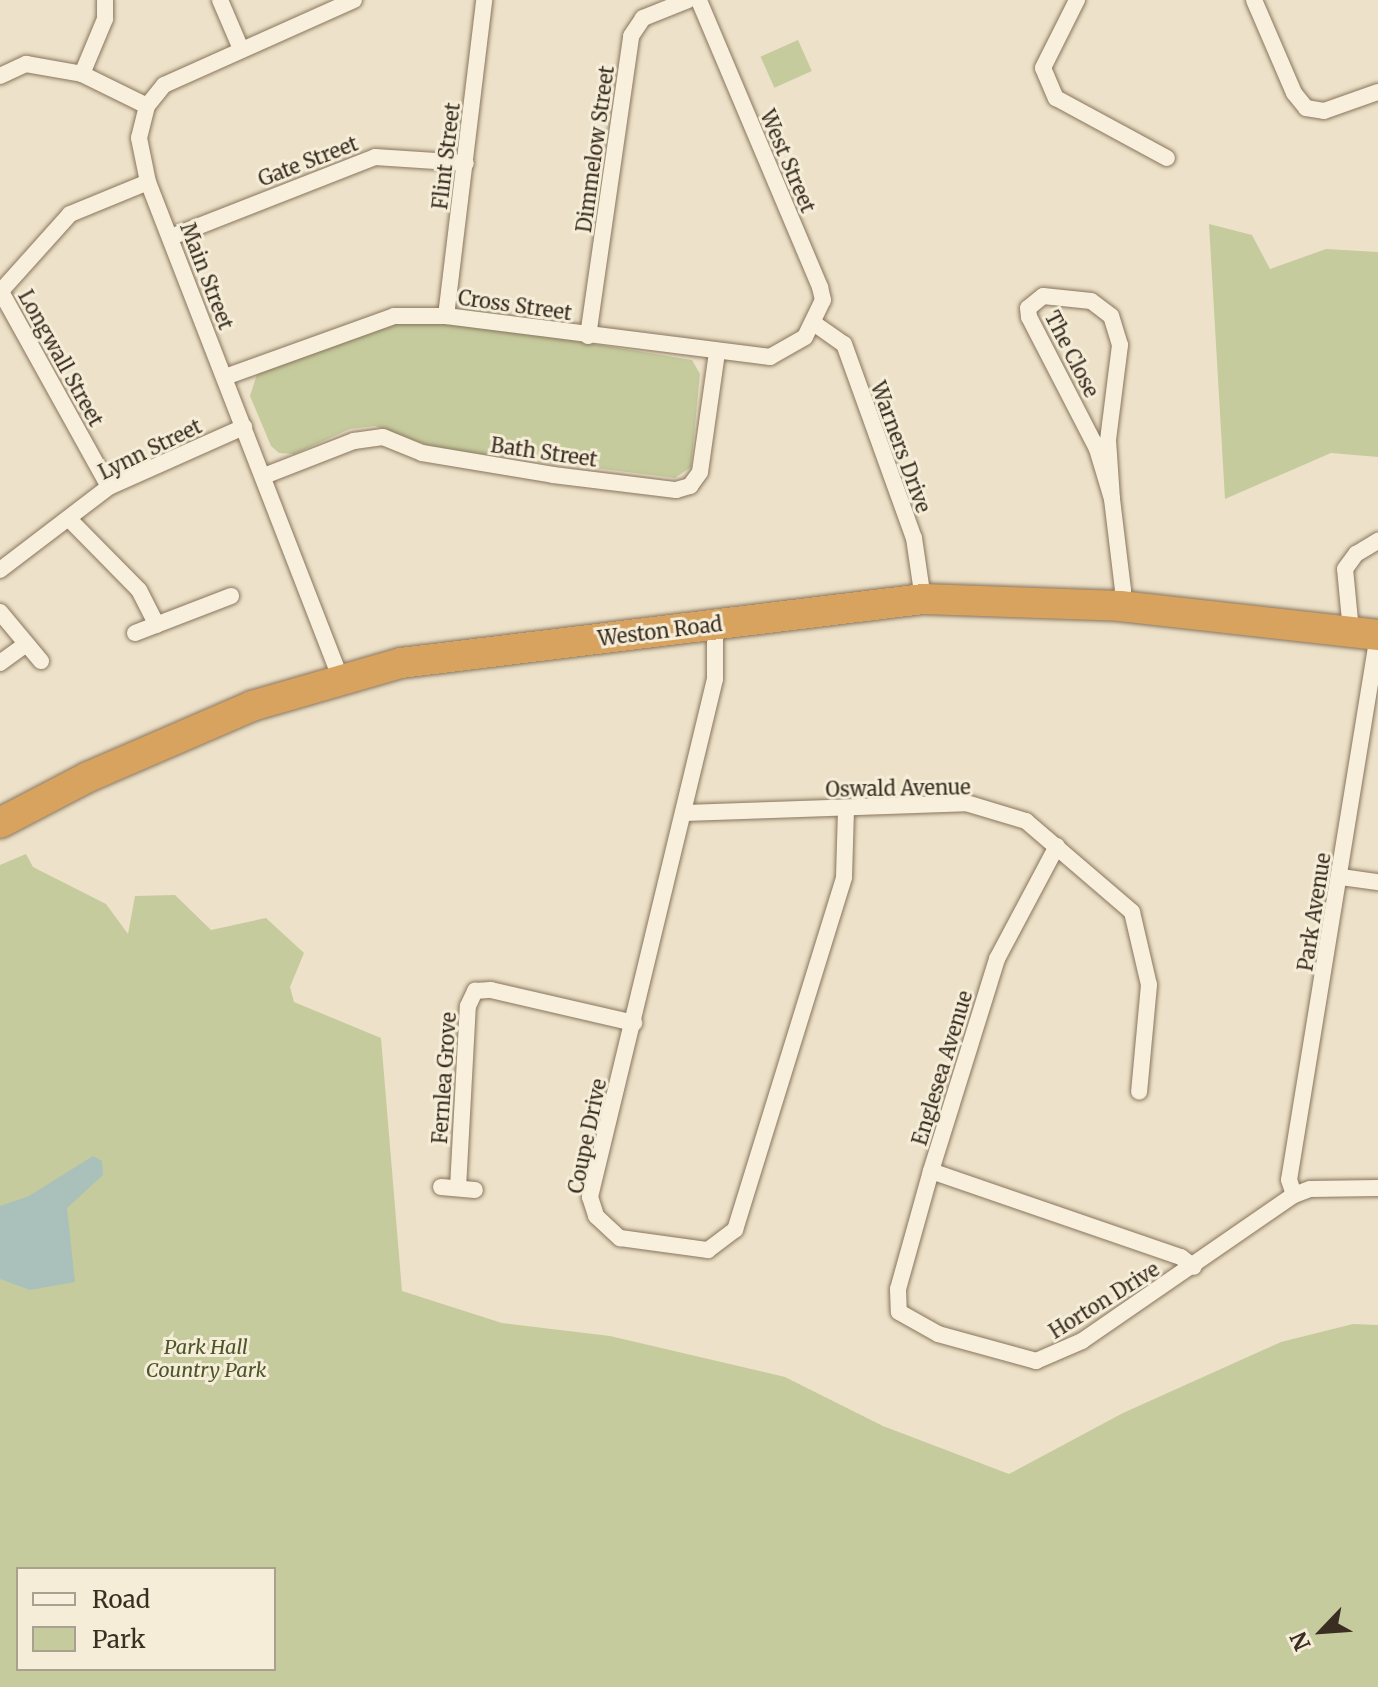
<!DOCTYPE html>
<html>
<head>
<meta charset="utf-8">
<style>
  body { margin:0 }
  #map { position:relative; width:1378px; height:1687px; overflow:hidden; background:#ede2c9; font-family:Merriweather,serif }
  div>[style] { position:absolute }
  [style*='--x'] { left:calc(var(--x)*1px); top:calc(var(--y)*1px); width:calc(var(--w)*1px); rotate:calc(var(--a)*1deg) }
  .green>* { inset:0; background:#c5cb9d; transform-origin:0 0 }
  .water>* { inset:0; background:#a9c1ba }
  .roads { filter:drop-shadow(0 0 2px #89755e) drop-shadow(0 0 2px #89755e) }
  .street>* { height:16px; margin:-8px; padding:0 8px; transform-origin:8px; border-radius:8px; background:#f8f0dc }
  .highway>* { height:30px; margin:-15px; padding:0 15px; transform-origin:15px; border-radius:15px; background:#d7a35f }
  span { translate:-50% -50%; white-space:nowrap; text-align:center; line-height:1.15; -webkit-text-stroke:6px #f5edd8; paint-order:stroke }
  .street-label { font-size:20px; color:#3a2d21 }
  .park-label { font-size:20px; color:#4a5528; font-style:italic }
  .legend { position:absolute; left:16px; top:1567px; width:260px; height:104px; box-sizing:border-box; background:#f5edd8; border:2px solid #aaa08f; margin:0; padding:10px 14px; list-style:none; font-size:24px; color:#3a2d21 }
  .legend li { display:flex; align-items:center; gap:16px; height:40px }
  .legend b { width:40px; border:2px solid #aaa08f }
  .north { position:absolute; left:1282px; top:1591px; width:80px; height:80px; -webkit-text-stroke:6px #f5edd8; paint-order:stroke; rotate:245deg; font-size:22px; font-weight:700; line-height:32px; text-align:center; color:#3a2d21 }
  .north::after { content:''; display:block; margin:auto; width:28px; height:36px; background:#3a2d21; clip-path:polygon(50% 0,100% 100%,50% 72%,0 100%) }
</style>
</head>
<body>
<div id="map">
  <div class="green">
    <i style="left:798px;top:40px;width:34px;height:41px;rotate:66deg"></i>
    <i style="clip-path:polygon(1209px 224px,1252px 235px,1270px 269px,1326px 249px,1378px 252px,1378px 457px,1331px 453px,1225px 499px)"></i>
    <i style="clip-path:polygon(440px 319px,692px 360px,700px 374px,691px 467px,675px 478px,466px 452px,427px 445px,375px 426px,350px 429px,294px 454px,279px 453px,271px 446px,250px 396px,258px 371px,395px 320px)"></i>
    <i style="clip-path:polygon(evenodd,26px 854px,33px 867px,106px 904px,128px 934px,135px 896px,175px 895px,211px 930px,266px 918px,304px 953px,290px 987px,294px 1002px,381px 1038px,402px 1291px,502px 1323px,610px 1336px,785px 1377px,883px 1426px,1009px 1474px,1123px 1413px,1281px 1342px,1353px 1324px,1378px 1325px,1378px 1687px,0 1687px,0 865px,26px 854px,18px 1569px,274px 1569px,274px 1669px,18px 1669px,18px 1569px)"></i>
  </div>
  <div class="water">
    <i style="clip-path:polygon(93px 1156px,102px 1161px,103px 1175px,67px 1208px,75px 1282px,30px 1290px,0 1279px,0 1206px,29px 1196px)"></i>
  </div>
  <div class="roads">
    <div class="street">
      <i style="--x:220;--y:0;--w:53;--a:66.8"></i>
      <i style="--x:1077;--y:0;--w:76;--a:116.6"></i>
      <i style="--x:1043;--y:68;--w:33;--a:67"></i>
      <i style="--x:1056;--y:98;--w:126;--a:28.4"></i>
      <i style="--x:1254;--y:0;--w:101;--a:66.7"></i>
      <i style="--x:1294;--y:93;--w:19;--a:51"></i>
      <i style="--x:1306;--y:108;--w:18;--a:9"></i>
      <i style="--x:1324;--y:111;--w:57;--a:-19.4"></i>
      <i style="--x:82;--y:74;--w:60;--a:-67.3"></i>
      <i style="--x:105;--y:19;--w:19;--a:-90"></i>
      <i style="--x:0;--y:76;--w:29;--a:-25"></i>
      <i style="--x:26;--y:64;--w:57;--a:10.1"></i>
      <i style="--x:82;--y:74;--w:72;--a:26.2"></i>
      <i style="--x:171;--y:237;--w:219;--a:-21.4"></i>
      <i style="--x:375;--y:157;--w:91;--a:3.8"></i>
      <i style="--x:0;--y:290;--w:225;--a:61"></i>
      <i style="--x:1;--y:291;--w:103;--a:-48.1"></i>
      <i style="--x:70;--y:214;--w:84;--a:-22.3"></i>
      <i style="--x:446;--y:316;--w:318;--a:-83.1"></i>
      <i style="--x:815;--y:324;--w:35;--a:35"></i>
      <i style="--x:844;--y:344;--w:206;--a:70.2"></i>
      <i style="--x:914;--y:538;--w:62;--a:81.6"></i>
      <i style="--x:588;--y:336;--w:303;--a:-81.8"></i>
      <i style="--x:631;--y:36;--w:22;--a:-56"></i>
      <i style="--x:643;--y:18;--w:48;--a:-21.8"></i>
      <i style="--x:225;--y:377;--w:180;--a:-19.8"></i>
      <i style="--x:394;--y:316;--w:52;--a:0"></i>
      <i style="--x:446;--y:316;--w:327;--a:7.2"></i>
      <i style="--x:770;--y:357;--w:40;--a:-29.7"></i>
      <i style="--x:805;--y:337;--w:41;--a:-64.1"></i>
      <i style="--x:823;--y:300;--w:13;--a:-103"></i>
      <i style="--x:820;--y:287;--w:311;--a:-112.9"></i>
      <i style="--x:264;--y:476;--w:97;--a:-21.3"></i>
      <i style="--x:354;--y:441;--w:29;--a:-8"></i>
      <i style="--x:383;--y:437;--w:42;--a:22.3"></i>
      <i style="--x:422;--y:453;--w:133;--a:9.5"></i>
      <i style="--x:553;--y:475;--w:124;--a:7"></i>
      <i style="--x:676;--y:490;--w:15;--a:-16"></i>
      <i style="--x:690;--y:486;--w:17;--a:-54"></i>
      <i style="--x:700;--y:472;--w:120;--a:-81.9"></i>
      <i style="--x:1112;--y:499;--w:59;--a:-93.9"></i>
      <i style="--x:1108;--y:440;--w:96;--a:-82.8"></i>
      <i style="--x:1120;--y:345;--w:30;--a:-107"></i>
      <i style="--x:1111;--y:316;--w:25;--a:-143"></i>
      <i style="--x:1091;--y:301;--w:48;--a:-174.1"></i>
      <i style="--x:1043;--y:296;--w:19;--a:141"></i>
      <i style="--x:1028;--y:308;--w:9;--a:84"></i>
      <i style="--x:1029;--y:317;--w:148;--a:62.7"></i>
      <i style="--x:1097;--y:449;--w:52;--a:73.3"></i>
      <i style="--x:1112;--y:499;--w:92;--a:83.1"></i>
      <i style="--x:1123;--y:590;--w:16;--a:101"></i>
      <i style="--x:70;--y:520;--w:98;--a:45.4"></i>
      <i style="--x:139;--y:590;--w:39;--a:63"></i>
      <i style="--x:0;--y:570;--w:137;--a:-37.3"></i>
      <i style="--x:109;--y:487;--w:148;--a:-24"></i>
      <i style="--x:0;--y:612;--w:64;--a:50.1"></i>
      <i style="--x:715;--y:624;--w:55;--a:90"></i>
      <i style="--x:715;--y:679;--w:533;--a:103.57"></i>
      <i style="--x:590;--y:1197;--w:20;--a:72"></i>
      <i style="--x:596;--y:1216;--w:33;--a:43"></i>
      <i style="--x:620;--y:1238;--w:89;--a:7.8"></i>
      <i style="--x:708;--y:1250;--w:34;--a:-37"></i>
      <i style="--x:735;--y:1230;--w:369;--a:-72.8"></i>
      <i style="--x:844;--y:877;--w:68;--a:-88.3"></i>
      <i style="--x:1351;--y:631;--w:62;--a:-95.5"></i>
      <i style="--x:1345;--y:569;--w:19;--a:-54"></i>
      <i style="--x:1356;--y:554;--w:26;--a:-31"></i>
      <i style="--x:135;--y:633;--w:103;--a:-21.1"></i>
      <i style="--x:0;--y:663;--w:29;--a:-36"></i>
      <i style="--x:340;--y:677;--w:531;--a:-111.2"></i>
      <i style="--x:148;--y:182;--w:45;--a:-101.6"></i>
      <i style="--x:139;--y:138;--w:33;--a:-76"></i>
      <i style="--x:147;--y:106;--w:27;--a:-51"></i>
      <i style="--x:164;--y:85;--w:208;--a:-24.1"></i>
      <i style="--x:685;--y:813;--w:281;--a:-2"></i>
      <i style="--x:966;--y:803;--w:63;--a:16.7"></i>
      <i style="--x:1026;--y:821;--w:140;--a:40.6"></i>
      <i style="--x:1132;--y:912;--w:75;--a:76.9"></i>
      <i style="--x:1149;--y:985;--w:107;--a:95.3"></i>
      <i style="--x:1057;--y:846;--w:128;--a:118"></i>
      <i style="--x:997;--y:959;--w:222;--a:107.3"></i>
      <i style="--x:931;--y:1171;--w:123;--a:105.6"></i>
      <i style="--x:898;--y:1289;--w:23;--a:88"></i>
      <i style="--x:899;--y:1312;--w:45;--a:29.4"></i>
      <i style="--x:938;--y:1334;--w:102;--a:15.4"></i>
      <i style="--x:1036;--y:1361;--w:50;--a:-23.5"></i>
      <i style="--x:1082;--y:1341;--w:257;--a:-34.6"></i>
      <i style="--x:1294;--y:1195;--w:17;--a:-21"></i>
      <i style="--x:1310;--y:1189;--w:68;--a:-0.8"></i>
      <i style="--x:1341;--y:877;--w:37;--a:8"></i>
      <i style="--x:931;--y:1171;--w:264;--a:19"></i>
      <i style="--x:1181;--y:1257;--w:16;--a:38"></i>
      <i style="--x:441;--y:1187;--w:34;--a:5"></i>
      <i style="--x:458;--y:1188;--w:182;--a:-86.9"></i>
      <i style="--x:468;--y:1006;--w:17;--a:-65"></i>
      <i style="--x:475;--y:991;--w:16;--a:-4"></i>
      <i style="--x:491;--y:990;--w:147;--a:13"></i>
      <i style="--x:1294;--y:1195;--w:16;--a:-108"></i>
      <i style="--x:1289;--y:1180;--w:552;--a:-80.73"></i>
    </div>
    <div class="highway">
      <i style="--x:0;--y:823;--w:99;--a:-27.6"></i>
      <i style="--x:88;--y:777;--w:179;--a:-23.4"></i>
      <i style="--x:252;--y:706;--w:155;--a:-16.1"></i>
      <i style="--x:401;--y:663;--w:526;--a:-6.99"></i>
      <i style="--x:923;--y:599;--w:197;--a:2"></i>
      <i style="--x:1120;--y:606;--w:260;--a:6.4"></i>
    </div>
  </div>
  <div class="street-label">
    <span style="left:595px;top:149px;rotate:-82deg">Dimmelow Street</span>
    <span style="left:446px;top:156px;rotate:-83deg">Flint Street</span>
    <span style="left:308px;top:161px;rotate:-21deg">Gate Street</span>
    <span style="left:788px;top:161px;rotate:67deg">West Street</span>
    <span style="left:207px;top:276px;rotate:69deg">Main Street</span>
    <span style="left:515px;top:305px;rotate:8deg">Cross Street</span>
    <span style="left:1072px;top:354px;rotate:63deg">The Close</span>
    <span style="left:61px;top:358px;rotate:61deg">Longwall Street</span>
    <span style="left:901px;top:447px;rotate:70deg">Warners Drive</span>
    <span style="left:150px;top:449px;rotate:-26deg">Lynn Street</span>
    <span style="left:544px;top:452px;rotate:8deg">Bath Street</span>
    <span style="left:660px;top:631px;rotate:-7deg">Weston Road</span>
    <span style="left:898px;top:788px;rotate:-1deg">Oswald Avenue</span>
    <span style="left:1314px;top:912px;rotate:-81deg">Park Avenue</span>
    <span style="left:942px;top:1068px;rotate:-73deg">Englesea Avenue</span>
    <span style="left:444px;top:1078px;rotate:-86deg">Fernlea Grove</span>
    <span style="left:587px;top:1136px;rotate:-78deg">Coupe Drive</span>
    <span style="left:1104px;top:1300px;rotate:-32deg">Horton Drive</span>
  </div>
  <div class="park-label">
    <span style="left:206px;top:1358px">Park Hall<br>Country Park</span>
  </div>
  <ul class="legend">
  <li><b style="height:10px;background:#f8f0dc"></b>Road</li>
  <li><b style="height:22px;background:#c5cb9d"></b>Park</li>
  </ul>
  <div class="north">N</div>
</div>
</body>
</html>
